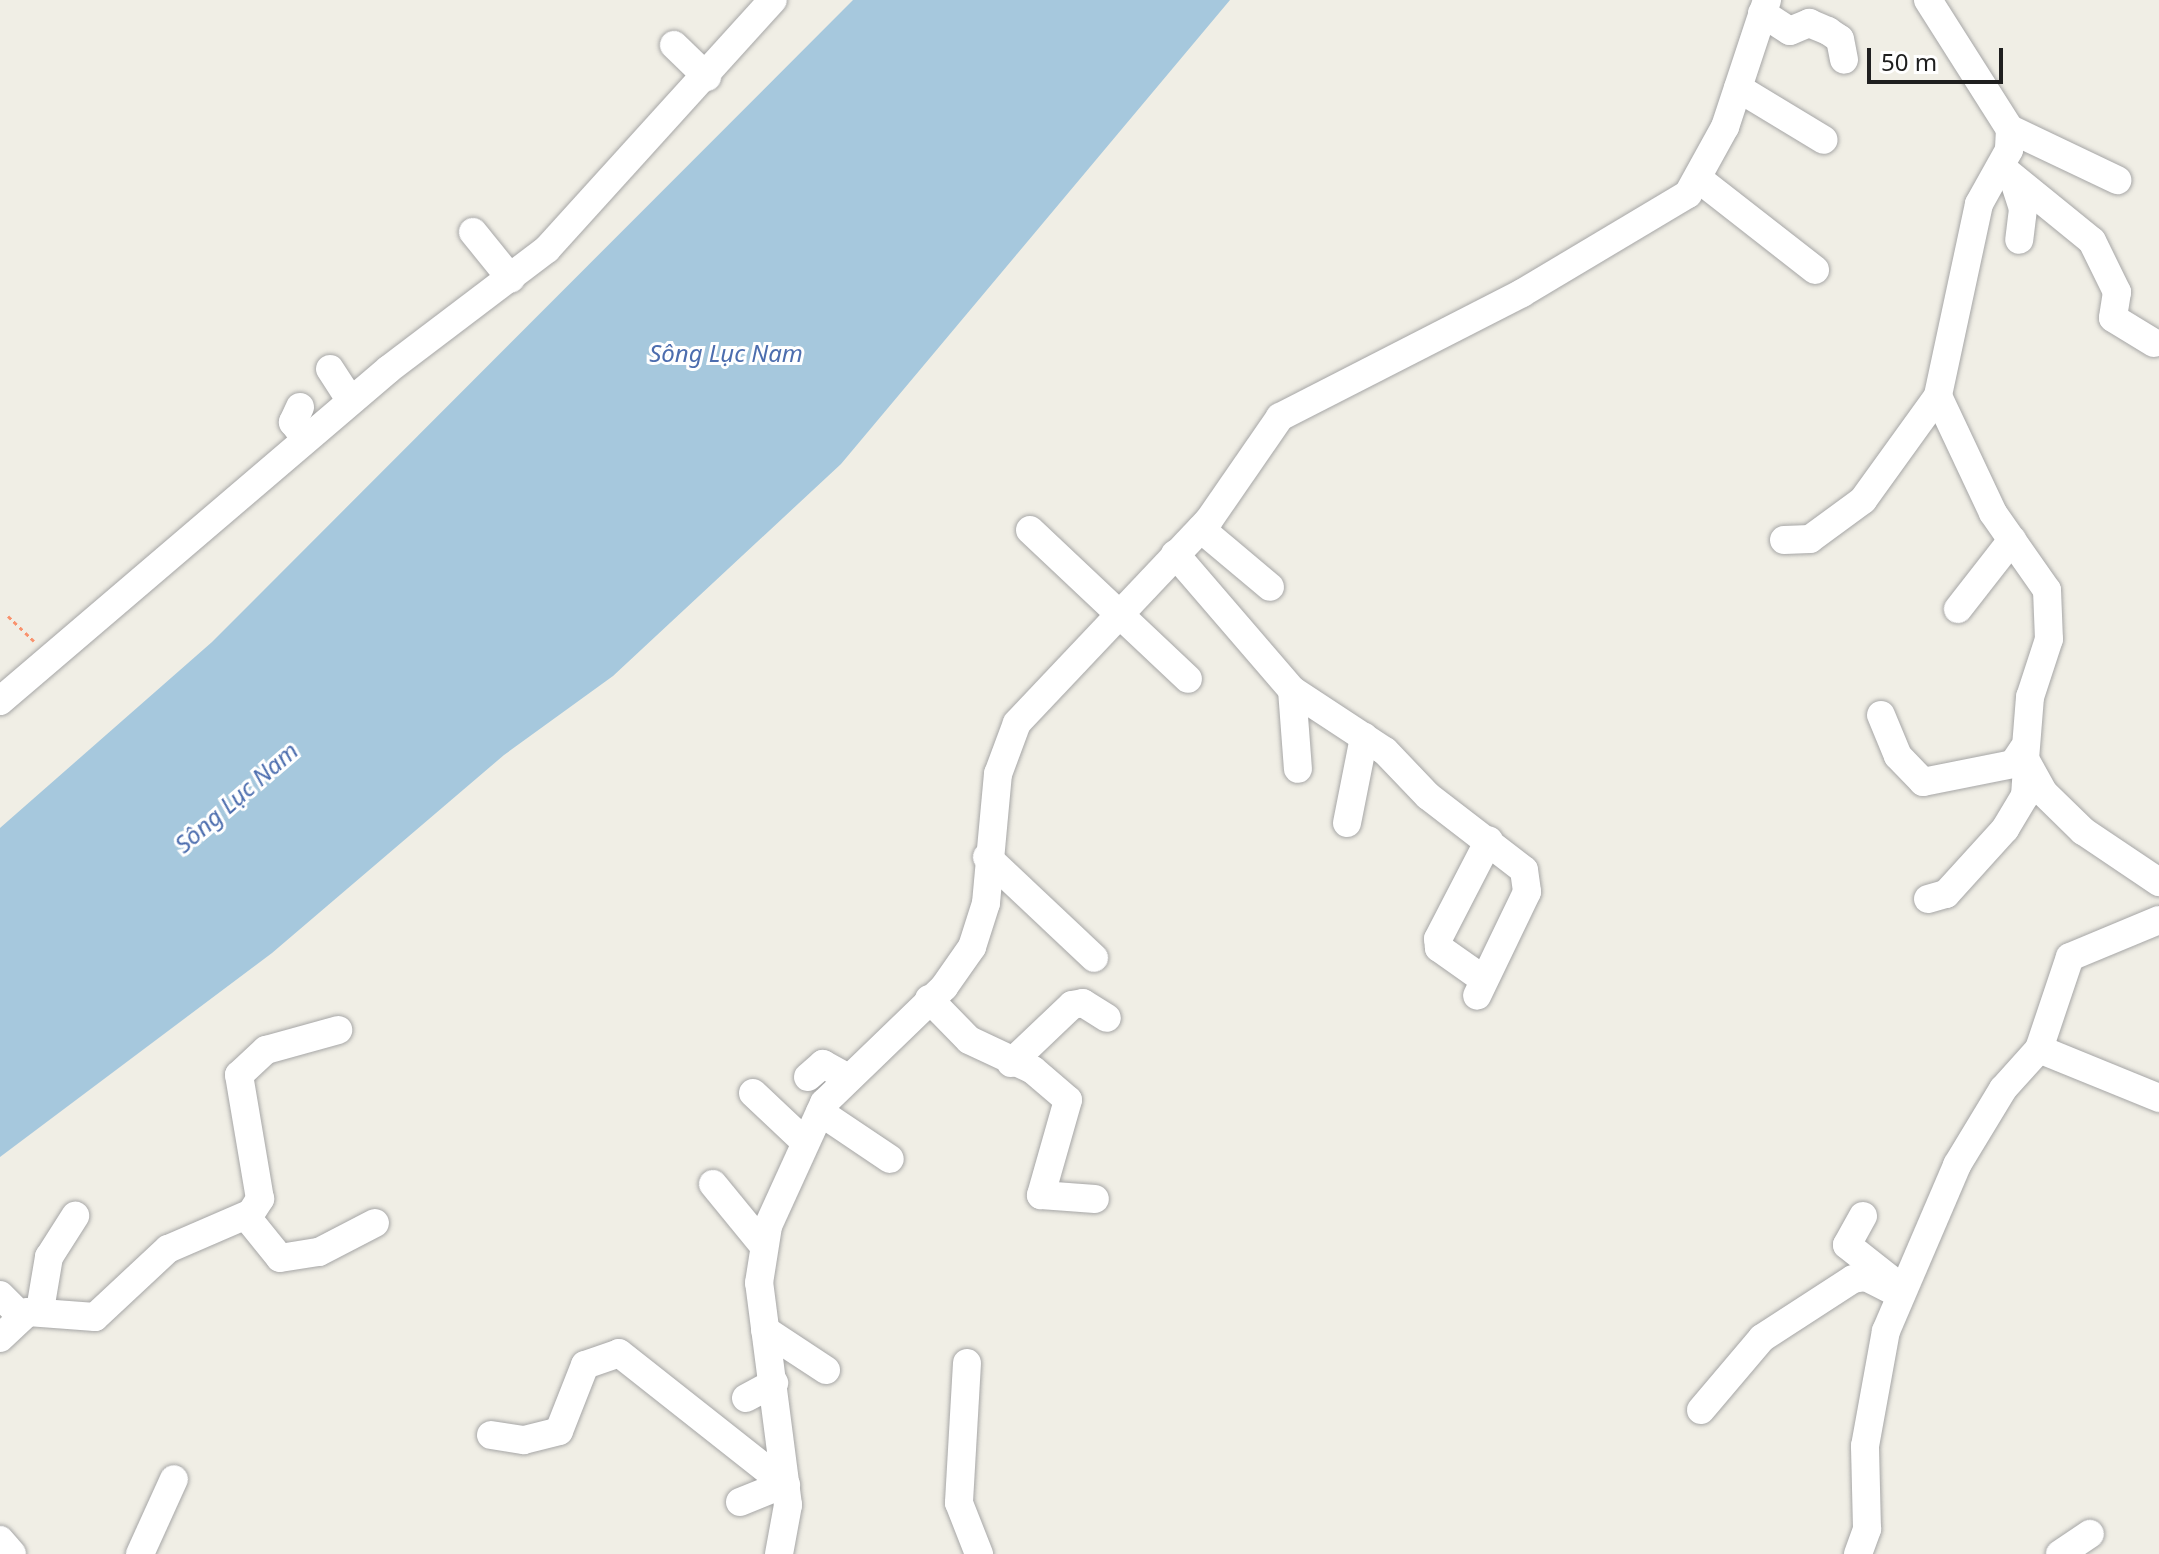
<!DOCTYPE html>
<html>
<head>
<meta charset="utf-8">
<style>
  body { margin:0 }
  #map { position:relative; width:2159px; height:1554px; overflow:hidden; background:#f0eee5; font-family:"Noto Sans",sans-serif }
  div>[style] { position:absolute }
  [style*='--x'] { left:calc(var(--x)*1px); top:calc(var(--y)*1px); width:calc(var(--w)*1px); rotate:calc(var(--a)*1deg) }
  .water>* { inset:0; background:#a6c8dd }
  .path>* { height:3px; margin-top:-1.5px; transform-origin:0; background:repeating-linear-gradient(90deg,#f9926d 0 4px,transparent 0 8px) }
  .roads { filter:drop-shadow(0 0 2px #a6a6a6) drop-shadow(0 0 2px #a6a6a6) }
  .minor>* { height:28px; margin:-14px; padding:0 14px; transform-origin:14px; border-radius:14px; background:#fff }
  span { translate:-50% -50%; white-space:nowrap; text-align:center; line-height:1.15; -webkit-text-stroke:6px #fff; paint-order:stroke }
  .water-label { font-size:24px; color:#4c6dae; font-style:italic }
  .scale { position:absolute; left:1867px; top:48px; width:136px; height:36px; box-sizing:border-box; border:4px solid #1f1f1f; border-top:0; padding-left:10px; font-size:24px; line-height:28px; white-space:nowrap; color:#1f1f1f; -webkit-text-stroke:6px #fff; paint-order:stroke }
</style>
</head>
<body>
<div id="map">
  <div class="water">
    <i style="clip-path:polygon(853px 0,1230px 0,841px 464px,613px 676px,504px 755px,272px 953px,0 1157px,0 828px,212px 642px)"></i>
  </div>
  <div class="path">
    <i style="--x:8;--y:616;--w:36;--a:44"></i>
  </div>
  <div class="roads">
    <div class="minor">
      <i style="--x:1928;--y:0;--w:153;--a:57.6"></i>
      <i style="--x:2010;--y:129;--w:21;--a:93"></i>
      <i style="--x:2009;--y:150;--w:62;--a:119.1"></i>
      <i style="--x:1979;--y:204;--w:196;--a:102.1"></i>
      <i style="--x:1938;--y:396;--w:129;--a:64.8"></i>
      <i style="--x:1993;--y:513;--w:94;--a:55"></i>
      <i style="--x:2047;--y:590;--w:49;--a:87.7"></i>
      <i style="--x:2049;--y:639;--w:61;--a:108.1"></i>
      <i style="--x:2030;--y:697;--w:62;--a:94.6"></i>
      <i style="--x:2025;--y:759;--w:38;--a:61"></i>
      <i style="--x:2043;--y:792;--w:56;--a:44.3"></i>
      <i style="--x:2083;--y:831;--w:92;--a:33.9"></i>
      <i style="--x:1762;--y:13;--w:33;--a:33"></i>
      <i style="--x:1790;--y:31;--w:21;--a:-23"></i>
      <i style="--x:1809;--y:23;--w:21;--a:23"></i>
      <i style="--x:1828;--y:31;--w:14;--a:34"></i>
      <i style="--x:1840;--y:39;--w:21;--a:79"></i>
      <i style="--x:674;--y:45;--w:46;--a:44.1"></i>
      <i style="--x:1738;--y:88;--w:100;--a:31.2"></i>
      <i style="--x:2010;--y:129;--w:119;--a:25.5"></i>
      <i style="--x:2001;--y:167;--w:117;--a:39.1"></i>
      <i style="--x:2092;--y:241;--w:57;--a:63.9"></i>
      <i style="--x:2117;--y:292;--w:26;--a:99"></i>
      <i style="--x:2113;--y:318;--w:48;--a:31.4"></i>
      <i style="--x:1700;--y:180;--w:146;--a:38"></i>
      <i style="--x:2014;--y:181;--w:29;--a:72"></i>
      <i style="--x:2023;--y:209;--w:31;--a:97"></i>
      <i style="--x:473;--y:232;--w:60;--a:51"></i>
      <i style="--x:330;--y:369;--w:38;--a:57"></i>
      <i style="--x:300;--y:407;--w:17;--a:115"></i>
      <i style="--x:293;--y:422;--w:21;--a:53"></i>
      <i style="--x:1201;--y:529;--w:90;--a:40"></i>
      <i style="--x:1030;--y:530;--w:217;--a:43.3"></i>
      <i style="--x:1784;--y:540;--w:26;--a:-2"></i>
      <i style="--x:1810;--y:539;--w:66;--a:-36.3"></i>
      <i style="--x:1863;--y:500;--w:128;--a:-54.2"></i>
      <i style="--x:1175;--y:554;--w:179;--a:49.3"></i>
      <i style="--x:1292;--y:690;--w:111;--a:33.3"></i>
      <i style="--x:1385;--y:751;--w:62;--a:46.3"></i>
      <i style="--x:1428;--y:796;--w:121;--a:37.6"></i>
      <i style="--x:1524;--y:870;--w:22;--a:82"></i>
      <i style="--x:1527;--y:892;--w:115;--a:115.7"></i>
      <i style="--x:1958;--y:609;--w:88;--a:-52"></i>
      <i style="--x:1292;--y:690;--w:79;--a:85.7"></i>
      <i style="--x:0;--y:701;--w:511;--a:-40.48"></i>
      <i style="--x:389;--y:369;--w:198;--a:-37.2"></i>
      <i style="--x:547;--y:249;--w:336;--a:-47.8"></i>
      <i style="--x:1881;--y:715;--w:44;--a:67.5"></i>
      <i style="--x:1898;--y:756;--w:36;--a:46"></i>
      <i style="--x:1923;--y:782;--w:92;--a:-11.3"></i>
      <i style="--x:2013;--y:764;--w:18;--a:-56"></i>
      <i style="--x:1347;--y:823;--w:88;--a:-78.8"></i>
      <i style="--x:987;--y:857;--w:147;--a:43.3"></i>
      <i style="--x:1928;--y:899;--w:19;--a:-16"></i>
      <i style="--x:1946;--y:894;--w:88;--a:-47.8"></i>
      <i style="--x:2005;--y:829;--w:39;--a:-59"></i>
      <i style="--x:2025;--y:796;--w:32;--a:-86"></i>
      <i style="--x:1483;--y:979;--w:54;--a:-144.8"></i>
      <i style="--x:1439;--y:948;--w:9;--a:-96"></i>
      <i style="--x:1438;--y:939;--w:111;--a:-62.7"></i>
      <i style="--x:929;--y:999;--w:57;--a:45.7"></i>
      <i style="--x:969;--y:1040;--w:71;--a:25.1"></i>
      <i style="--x:1033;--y:1070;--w:46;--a:40.6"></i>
      <i style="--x:1068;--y:1100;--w:99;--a:105.9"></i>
      <i style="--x:1041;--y:1195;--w:54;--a:4.2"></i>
      <i style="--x:2039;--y:1049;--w:130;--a:22.2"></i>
      <i style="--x:1011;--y:1063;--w:84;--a:-43.6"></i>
      <i style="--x:1072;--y:1005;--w:11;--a:-10"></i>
      <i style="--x:1083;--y:1003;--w:28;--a:32"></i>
      <i style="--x:808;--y:1077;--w:20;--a:-41"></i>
      <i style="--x:823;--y:1064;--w:29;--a:29"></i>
      <i style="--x:753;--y:1093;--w:70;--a:43.3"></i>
      <i style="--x:820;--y:1112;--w:84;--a:33.9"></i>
      <i style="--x:713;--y:1184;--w:79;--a:50.7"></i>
      <i style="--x:246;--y:1216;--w:54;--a:51"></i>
      <i style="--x:280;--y:1258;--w:39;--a:-9"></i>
      <i style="--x:319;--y:1252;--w:63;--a:-27.4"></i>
      <i style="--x:1863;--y:1216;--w:33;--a:119"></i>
      <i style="--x:1847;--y:1245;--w:55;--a:38.3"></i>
      <i style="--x:0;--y:1295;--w:30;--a:45"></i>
      <i style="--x:40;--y:1310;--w:54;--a:-80.4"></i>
      <i style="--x:49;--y:1257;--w:49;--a:-57.6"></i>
      <i style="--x:765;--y:1330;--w:73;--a:33.3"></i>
      <i style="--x:0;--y:1338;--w:38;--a:-43"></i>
      <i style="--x:28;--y:1312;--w:67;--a:4.3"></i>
      <i style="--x:95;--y:1317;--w:100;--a:-43"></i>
      <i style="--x:168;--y:1249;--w:90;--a:-23.4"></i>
      <i style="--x:251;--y:1213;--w:17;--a:-57"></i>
      <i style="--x:260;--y:1199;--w:126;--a:-99.6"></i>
      <i style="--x:239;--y:1075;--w:37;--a:-43"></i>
      <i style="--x:266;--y:1050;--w:75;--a:-15.5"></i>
      <i style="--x:967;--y:1363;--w:140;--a:93.3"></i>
      <i style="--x:959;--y:1503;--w:55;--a:68.6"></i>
      <i style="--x:746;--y:1398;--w:32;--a:-28"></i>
      <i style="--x:1701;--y:1410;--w:94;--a:-49.7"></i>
      <i style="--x:1762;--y:1338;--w:108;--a:-33"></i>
      <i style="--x:1853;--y:1279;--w:13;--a:-9"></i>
      <i style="--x:1866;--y:1277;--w:36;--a:27"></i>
      <i style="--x:491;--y:1435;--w:33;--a:9"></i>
      <i style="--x:524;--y:1440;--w:36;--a:-14"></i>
      <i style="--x:559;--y:1431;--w:71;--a:-68.5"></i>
      <i style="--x:585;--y:1365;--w:36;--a:-19"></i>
      <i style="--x:619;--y:1353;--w:213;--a:38.3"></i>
      <i style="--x:740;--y:1502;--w:45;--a:-22"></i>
      <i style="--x:0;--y:1540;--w:18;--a:49"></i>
      <i style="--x:140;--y:1554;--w:82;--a:-65.6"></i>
      <i style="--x:779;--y:1554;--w:50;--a:-79.6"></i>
      <i style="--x:788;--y:1505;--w:224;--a:-97.4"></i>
      <i style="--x:759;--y:1283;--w:58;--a:-81"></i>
      <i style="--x:768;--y:1226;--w:135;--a:-65.5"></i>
      <i style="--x:824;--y:1103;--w:167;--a:-44"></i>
      <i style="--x:944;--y:987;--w:49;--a:-55"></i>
      <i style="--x:972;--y:947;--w:46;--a:-72.3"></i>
      <i style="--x:986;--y:903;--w:130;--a:-84.7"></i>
      <i style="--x:998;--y:774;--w:54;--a:-69.6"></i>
      <i style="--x:1017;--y:723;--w:279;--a:-46.6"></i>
      <i style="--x:1209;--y:520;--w:125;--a:-55.4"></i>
      <i style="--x:1280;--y:417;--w:272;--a:-27.1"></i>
      <i style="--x:1522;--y:293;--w:193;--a:-30.8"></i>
      <i style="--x:1688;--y:194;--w:77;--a:-61.1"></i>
      <i style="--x:1725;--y:127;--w:134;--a:-71.7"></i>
      <i style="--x:1858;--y:1554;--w:27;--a:-70"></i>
      <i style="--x:1867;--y:1529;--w:83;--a:-91.4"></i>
      <i style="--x:1865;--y:1446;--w:117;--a:-79.7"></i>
      <i style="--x:1886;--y:1331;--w:181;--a:-66.8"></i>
      <i style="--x:1957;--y:1165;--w:89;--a:-58.8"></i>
      <i style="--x:2003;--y:1089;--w:54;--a:-48"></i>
      <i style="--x:2039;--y:1049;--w:97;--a:-71.4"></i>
      <i style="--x:2070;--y:957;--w:96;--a:-22.6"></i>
      <i style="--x:2060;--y:1554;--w:36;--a:-34"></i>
    </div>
  </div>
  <div class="water-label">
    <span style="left:726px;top:353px">Sông Lục Nam</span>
    <span style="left:236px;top:797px;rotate:-41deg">Sông Lục Nam</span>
  </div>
  <div class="scale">50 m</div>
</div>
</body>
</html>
